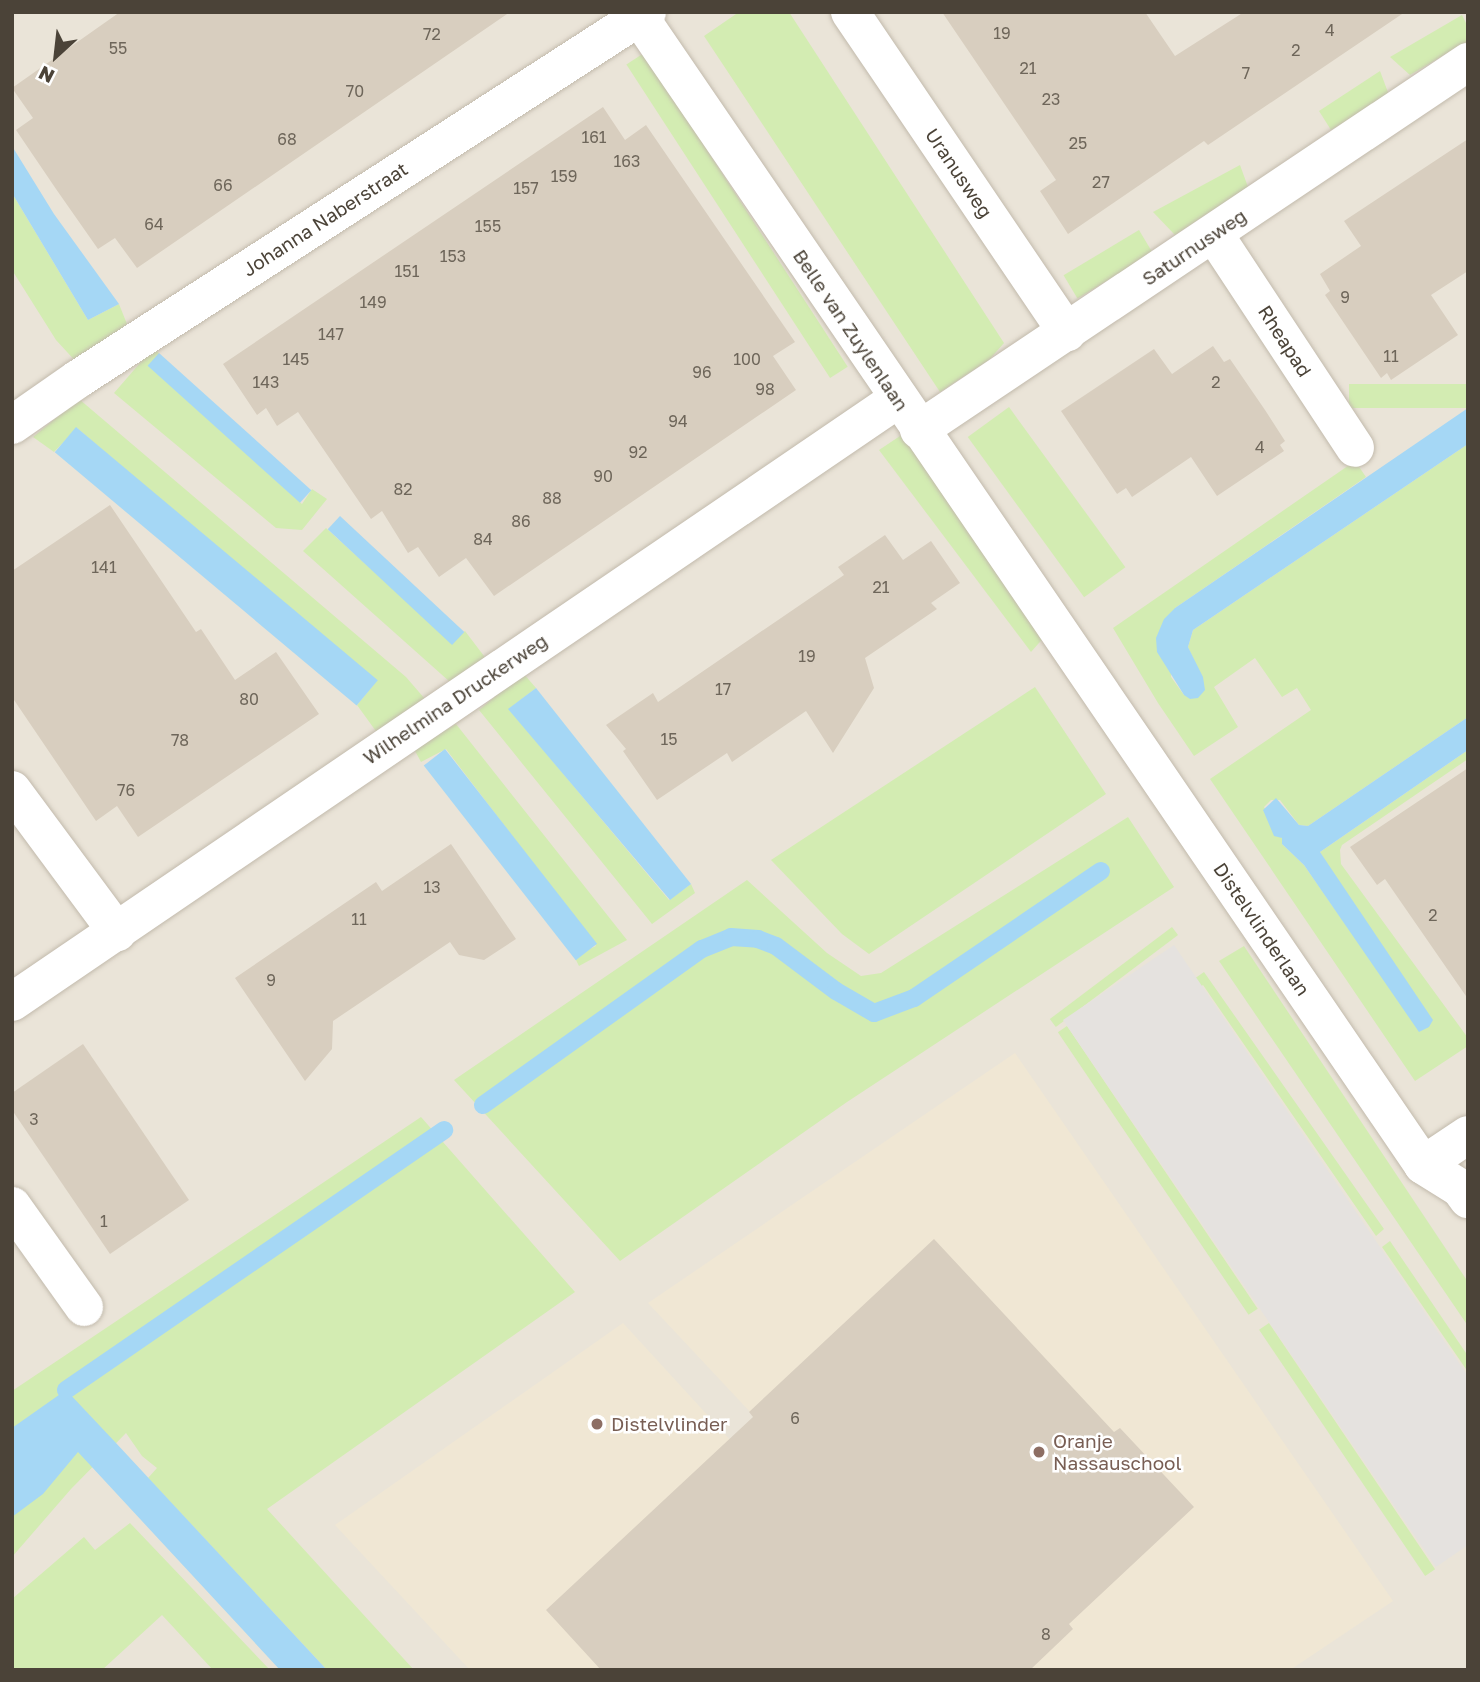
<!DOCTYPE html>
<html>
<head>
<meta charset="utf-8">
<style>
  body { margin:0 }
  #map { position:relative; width:1480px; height:1682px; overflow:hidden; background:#f6f2eb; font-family:"Golos Text",sans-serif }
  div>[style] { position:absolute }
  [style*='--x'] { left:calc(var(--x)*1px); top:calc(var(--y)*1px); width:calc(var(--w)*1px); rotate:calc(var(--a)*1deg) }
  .residential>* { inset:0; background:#eae4d8; transform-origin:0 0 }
  .education>* { inset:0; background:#f0e7d4 }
  .green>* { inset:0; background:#d3ecb2; transform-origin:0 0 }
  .parking>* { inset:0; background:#e5e2df }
  .water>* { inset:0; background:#a5d7f5; transform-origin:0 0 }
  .stream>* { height:18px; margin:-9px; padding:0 9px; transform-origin:9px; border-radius:9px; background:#a5d7f5 }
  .building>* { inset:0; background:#d8cebf }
  .roads { filter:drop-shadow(0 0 2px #c2baac) drop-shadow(0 0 2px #c2baac) }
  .minor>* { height:38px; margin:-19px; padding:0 19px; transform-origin:19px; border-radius:19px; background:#fff }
  .dots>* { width:19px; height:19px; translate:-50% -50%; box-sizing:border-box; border:4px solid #fff; border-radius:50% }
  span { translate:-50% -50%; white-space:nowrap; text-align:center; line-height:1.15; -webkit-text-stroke:5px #fff; paint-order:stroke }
  .number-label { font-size:16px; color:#6e665a }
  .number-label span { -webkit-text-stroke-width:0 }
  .street-label { font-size:19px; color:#4b4338 }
  .education-label { font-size:19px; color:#785e54 }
  .left { translate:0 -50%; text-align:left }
  .frame { position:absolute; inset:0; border:14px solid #4b4338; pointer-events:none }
  .north { position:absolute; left:21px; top:21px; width:70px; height:70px; -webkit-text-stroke:5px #fff; paint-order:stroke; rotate:207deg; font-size:19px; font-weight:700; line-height:28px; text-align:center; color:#4b4338 }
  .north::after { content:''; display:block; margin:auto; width:24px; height:32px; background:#4b4338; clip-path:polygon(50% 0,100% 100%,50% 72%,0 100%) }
</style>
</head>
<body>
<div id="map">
  <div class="residential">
    <i style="left:12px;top:12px;width:1456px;height:1658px"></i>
  </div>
  <div class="education">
    <i style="clip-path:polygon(1015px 1053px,1393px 1601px,1290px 1670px,992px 1670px,648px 1303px)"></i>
    <i style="clip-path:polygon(623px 1323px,941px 1670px,470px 1670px,335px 1525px)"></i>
  </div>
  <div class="green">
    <i style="clip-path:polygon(739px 12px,789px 12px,1004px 343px,989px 360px,940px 392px,704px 36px)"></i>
    <i style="clip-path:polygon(1462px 15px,1468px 27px,1468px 41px,1410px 75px,1390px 57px)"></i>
    <i style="left:644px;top:53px;width:374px;height:21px;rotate:57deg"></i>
    <i style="clip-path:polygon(1380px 71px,1389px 95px,1331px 130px,1319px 111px)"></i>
    <i style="clip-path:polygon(1240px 165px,1248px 187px,1175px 235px,1153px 212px)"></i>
    <i style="clip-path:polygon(12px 193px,88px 320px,119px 304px,127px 324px,79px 365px,56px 340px,12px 270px)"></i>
    <i style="left:1139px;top:230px;width:27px;height:88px;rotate:59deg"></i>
    <i style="clip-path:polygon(153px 348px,159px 353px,150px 367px,302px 504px,312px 489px,327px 499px,302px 530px,276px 528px,114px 393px)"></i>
    <i style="left:1468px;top:384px;width:24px;height:119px;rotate:90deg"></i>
    <i style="clip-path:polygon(79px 399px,406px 677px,425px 699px,378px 734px,357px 705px,375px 683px,77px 428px,54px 452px,33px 437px)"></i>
    <i style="left:1009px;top:407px;width:198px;height:51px;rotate:54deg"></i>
    <i style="clip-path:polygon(903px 434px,1046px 635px,1031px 652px,879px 450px)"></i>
    <i style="clip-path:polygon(1468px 444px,1468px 717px,1308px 826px,1299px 825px,1280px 800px,1271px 800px,1264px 807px,1282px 838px,1282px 844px,1304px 865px,1420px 1031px,1320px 852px,1468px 750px,1468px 759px,1342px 845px,1340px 850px,1341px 864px,1468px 1038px,1468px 1046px,1415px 1081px,1210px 779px,1311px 710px,1297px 688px,1282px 697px,1255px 658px,1214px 687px,1238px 727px,1194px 756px,1158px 703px,1113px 628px,1355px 461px,1366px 477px,1175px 608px,1171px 677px,1184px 695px,1198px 669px,1188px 647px,1193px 630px)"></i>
    <i style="clip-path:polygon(326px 528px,452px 643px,465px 631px,487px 660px,450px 682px,303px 551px)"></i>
    <i style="clip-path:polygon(523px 673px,536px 688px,509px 709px,669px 900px,691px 884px,695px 893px,652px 924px,479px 710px)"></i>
    <i style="clip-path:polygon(1035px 687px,1106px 794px,869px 954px,842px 934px,771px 860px)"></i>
    <i style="clip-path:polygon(456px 724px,627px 940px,579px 966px,574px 956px,596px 946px,446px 749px,421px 762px,414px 749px)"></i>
    <i style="clip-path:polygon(1128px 817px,1174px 887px,847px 1102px,620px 1261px,454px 1080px,747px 880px,827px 953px,861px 976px,881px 973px)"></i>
    <i style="left:1172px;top:927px;width:10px;height:153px;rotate:53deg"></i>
    <i style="clip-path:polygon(1244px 946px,1468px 1282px,1468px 1326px,1219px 961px)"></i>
    <i style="clip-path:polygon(1204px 972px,1384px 1229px,1376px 1236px,1203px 985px,1166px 1009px,1161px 1002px)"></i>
    <i style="left:1067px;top:1026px;width:341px;height:11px;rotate:56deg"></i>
    <i style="clip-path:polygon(421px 1117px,575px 1292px,267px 1509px,414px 1670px,327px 1670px,148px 1478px,157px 1468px,142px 1456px,126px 1433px,71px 1489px,12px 1557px,12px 1391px)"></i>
    <i style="clip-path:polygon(1390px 1241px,1468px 1356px,1468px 1372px,1382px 1247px)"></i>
    <i style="left:1269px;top:1323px;width:297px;height:12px;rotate:56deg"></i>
    <i style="clip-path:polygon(130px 1523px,270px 1670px,213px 1670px,162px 1615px,102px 1670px,12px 1670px,12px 1599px,84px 1537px,95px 1550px)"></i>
  </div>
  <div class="parking">
    <i style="clip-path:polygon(1174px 945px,1468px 1376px,1468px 1545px,1436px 1567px,1063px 1020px)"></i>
  </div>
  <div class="water">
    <i style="clip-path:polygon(12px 146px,54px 214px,119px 304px,88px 320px,12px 193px)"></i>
    <i style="left:159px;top:353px;width:205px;height:17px;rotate:42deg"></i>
    <i style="clip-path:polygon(1468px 408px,1468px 444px,1193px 630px,1188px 647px,1203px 677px,1205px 690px,1198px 698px,1190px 699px,1184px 695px,1157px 652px,1156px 638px,1164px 619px,1175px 608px)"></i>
    <i style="left:76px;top:427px;width:394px;height:33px;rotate:40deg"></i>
    <i style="left:340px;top:516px;width:170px;height:18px;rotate:43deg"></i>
    <i style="clip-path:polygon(536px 688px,691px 884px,670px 900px,508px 709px)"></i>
    <i style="clip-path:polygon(1468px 717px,1468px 750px,1320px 852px,1433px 1020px,1429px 1027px,1419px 1032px,1304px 865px,1282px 844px,1282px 838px,1274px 836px,1263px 810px,1276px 798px,1299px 825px,1308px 826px)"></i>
    <i style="left:445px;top:749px;width:247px;height:27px;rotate:52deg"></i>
    <i style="clip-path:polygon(66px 1390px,116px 1443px,327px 1670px,280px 1670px,78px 1452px,43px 1494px,12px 1517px,12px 1428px)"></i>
  </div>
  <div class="stream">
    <i style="--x:483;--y:1105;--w:269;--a:-35.5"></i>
    <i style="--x:702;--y:949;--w:31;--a:-22"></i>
    <i style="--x:731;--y:937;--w:27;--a:4"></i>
    <i style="--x:758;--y:939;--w:19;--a:21"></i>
    <i style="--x:776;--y:946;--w:75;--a:36.9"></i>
    <i style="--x:836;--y:991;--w:44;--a:30.1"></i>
    <i style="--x:874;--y:1013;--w:43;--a:-20.6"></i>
    <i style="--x:914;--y:998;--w:226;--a:-34.2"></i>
    <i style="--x:66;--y:1390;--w:459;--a:-34.5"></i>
  </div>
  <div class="building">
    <i style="clip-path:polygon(120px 12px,510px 12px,137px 268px,115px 238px,98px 249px,56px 189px,16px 130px,33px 118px,12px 88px)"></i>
    <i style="clip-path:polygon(942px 12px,1145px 12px,1175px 56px,1244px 12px,1405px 12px,1208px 145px,1204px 141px,1068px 234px,1040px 191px,1056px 180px)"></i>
    <i style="clip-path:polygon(603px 107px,625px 140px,646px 125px,795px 342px,773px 356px,796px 390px,494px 596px,466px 558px,439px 577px,418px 547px,408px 553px,382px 511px,371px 519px,298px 412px,277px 426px,266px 408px,257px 415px,223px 364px)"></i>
    <i style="clip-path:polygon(1468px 139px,1468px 271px,1431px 295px,1458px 335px,1391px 380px,1387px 373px,1381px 378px,1325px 295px,1330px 291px,1320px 274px,1361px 246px,1344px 221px)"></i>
    <i style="clip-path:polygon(1213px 346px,1224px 362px,1230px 359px,1265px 410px,1285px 441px,1280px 445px,1284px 451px,1217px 496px,1191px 457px,1132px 497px,1126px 488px,1117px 494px,1061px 411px,1154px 349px,1172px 374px)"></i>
    <i style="clip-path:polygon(110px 505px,196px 632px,201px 629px,235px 680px,276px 652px,319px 714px,138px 837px,117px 806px,96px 821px,12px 697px,12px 571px)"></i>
    <i style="clip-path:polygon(885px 535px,903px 560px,931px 541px,960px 583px,931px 603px,937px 609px,865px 658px,874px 688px,833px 753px,806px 711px,732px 762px,727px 753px,657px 800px,623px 751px,626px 749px,606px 725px,653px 693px,658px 702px,844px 575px,838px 567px)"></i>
    <i style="clip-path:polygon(1468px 768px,1468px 999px,1385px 879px,1377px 885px,1350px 847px)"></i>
    <i style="clip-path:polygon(451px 844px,516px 939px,484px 960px,459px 955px,450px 942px,333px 1021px,332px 1049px,305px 1081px,235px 978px,376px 882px,382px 891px)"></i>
    <i style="clip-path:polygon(83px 1044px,189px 1200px,110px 1254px,12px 1110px,12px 1093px)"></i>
    <i style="clip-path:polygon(934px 1239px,1114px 1432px,1120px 1428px,1194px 1507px,1069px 1624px,1073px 1629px,1030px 1670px,601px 1670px,546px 1610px,753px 1417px,749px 1412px)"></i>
  </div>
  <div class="roads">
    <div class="minor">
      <i style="--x:636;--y:12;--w:1396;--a:55.68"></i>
      <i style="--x:1423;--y:1165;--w:44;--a:31.9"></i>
      <i style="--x:1460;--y:1188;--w:14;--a:54"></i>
      <i style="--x:850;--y:12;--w:387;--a:55.9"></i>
      <i style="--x:1214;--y:234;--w:256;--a:56.6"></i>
      <i style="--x:12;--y:425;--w:80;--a:-34.9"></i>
      <i style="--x:78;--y:379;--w:677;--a:-32.82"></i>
      <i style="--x:919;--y:430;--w:661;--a:-33.83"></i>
      <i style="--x:12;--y:790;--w:177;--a:53.5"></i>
      <i style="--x:12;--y:1002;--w:1072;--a:-34.24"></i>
      <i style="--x:1423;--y:1165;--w:54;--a:-33.7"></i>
      <i style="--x:12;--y:1206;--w:124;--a:54.5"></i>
    </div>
  </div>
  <div class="dots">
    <i style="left:597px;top:1424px;background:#8d6e63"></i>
    <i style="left:1039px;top:1452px;background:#8d6e63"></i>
  </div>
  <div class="number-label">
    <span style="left:1330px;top:30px">4</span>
    <span style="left:1002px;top:33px">19</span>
    <span style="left:432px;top:34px">72</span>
    <span style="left:118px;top:48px">55</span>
    <span style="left:1296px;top:50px">2</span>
    <span style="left:1028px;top:68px">21</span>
    <span style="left:1246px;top:73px">7</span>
    <span style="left:355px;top:91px">70</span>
    <span style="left:1051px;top:99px">23</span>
    <span style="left:594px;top:137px">161</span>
    <span style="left:287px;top:139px">68</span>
    <span style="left:1078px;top:143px">25</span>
    <span style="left:627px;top:161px">163</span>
    <span style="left:564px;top:176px">159</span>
    <span style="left:1101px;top:182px">27</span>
    <span style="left:223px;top:185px">66</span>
    <span style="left:526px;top:188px">157</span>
    <span style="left:154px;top:224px">64</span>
    <span style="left:488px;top:226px">155</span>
    <span style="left:453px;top:256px">153</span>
    <span style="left:407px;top:271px">151</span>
    <span style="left:1345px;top:297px">9</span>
    <span style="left:373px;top:302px">149</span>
    <span style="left:331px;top:334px">147</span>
    <span style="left:1391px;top:356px">11</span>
    <span style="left:296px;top:359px">145</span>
    <span style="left:747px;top:359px">100</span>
    <span style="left:702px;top:372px">96</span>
    <span style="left:266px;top:382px">143</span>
    <span style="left:1216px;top:382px">2</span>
    <span style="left:765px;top:389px">98</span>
    <span style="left:678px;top:421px">94</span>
    <span style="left:1260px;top:447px">4</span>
    <span style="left:638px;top:452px">92</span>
    <span style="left:603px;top:476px">90</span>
    <span style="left:403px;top:489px">82</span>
    <span style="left:552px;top:498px">88</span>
    <span style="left:521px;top:521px">86</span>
    <span style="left:483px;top:539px">84</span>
    <span style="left:104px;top:567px">141</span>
    <span style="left:881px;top:587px">21</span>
    <span style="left:807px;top:656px">19</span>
    <span style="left:723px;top:689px">17</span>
    <span style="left:249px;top:699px">80</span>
    <span style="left:669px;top:739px">15</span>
    <span style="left:180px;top:740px">78</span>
    <span style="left:126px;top:790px">76</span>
    <span style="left:432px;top:887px">13</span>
    <span style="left:1433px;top:915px">2</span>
    <span style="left:359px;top:919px">11</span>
    <span style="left:271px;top:980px">9</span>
    <span style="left:34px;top:1119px">3</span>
    <span style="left:104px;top:1221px">1</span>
    <span style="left:795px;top:1418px">6</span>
    <span style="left:1046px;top:1634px">8</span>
  </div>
  <div class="street-label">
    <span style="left:959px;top:173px;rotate:56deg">Uranusweg</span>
    <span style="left:325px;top:219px;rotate:-33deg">Johanna Naberstraat</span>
    <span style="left:1194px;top:247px;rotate:-34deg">Saturnusweg</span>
    <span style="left:851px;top:330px;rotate:56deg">Belle van Zuylenlaan</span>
    <span style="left:1285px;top:341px;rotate:57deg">Rheapad</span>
    <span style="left:455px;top:699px;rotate:-34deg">Wilhelmina Druckerweg</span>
    <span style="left:1262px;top:929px;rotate:56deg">Distelvlinderlaan</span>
  </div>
  <div class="education-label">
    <span class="left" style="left:611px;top:1424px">Distelvlinder</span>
    <span class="left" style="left:1053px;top:1452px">Oranje<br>Nassauschool</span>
  </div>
  <div class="frame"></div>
  <div class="north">N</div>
</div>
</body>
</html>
